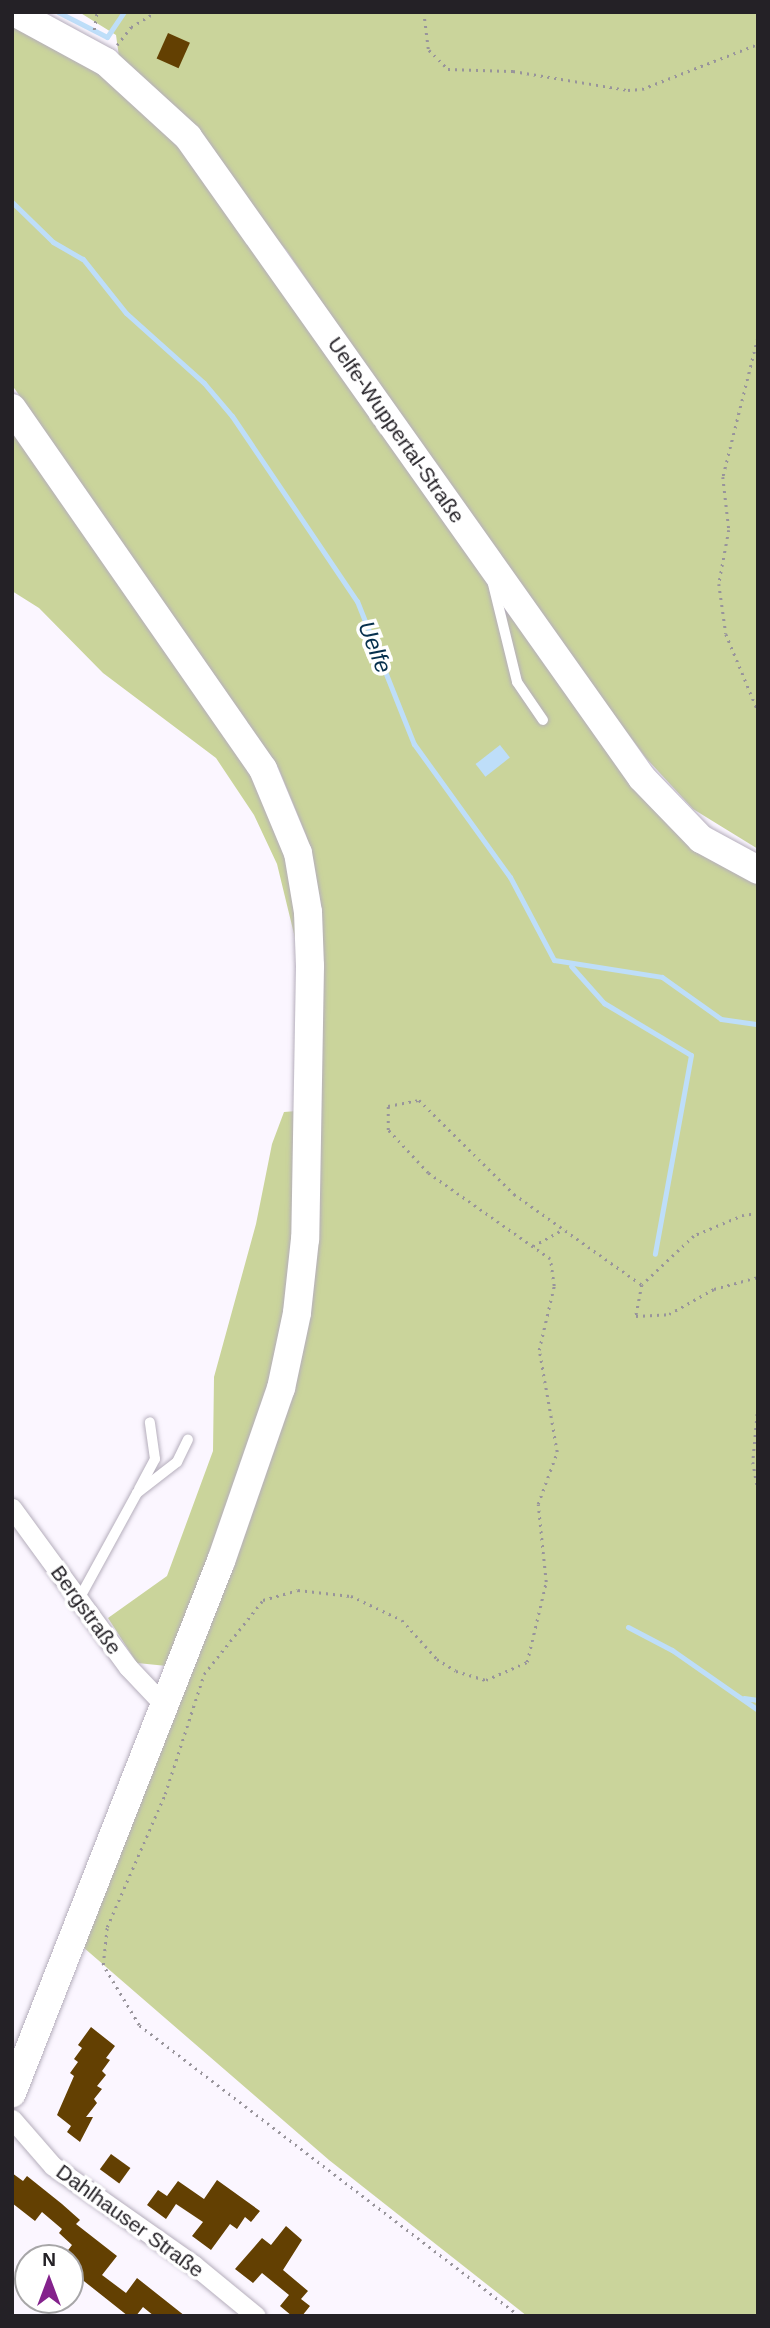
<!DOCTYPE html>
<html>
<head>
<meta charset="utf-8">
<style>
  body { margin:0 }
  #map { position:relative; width:770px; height:2328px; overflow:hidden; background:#fbf6ff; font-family:Helvetica,sans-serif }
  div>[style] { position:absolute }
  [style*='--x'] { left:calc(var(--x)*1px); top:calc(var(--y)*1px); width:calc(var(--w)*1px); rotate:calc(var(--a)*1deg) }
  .green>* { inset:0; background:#cad49b }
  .water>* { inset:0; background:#bedef9; transform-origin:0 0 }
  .stream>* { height:5px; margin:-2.5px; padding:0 2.5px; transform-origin:2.5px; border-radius:2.5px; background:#bedef9 }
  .building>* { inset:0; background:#634002; transform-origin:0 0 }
  .path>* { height:2.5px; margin-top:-1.25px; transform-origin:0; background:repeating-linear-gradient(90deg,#98949b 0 2px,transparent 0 7px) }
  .roads { filter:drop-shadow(0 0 2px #b5aebc) drop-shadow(0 0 2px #b5aebc) }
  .lane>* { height:10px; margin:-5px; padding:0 5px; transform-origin:5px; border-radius:5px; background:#fff }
  .street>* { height:19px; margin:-9.5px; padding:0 9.5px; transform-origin:9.5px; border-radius:9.5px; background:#fff }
  .secondary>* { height:28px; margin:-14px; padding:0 14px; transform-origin:14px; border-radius:14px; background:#fff }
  span { translate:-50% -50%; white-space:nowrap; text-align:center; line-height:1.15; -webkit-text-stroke:7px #fff; paint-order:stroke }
  .street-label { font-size:21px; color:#242126 }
  .water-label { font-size:23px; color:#06304d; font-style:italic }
  .frame { position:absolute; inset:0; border:14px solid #242126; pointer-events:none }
  .north { position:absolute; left:14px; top:2244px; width:70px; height:70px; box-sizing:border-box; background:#fff; border:2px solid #a7a6a8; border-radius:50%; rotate:0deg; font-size:19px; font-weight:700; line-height:28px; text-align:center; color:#242126 }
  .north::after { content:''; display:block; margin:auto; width:24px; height:32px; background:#84228c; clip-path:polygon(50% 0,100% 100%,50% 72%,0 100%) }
</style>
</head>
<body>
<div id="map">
  <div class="green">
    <i style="clip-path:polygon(12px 12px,147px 96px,621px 751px,758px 870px,758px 2316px,527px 2316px,329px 2160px,83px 1947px,292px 1391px,320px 898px,306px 835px,278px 767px,12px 385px)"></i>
    <i style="clip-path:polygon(79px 12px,758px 12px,758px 849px,693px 809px,646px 758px,480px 534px,287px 251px,120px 64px,116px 35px)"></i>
    <i style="clip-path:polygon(12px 428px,237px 742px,281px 834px,297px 899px,304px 975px,277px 864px,254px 815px,216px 758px,103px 673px,39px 608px,12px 591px)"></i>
    <i style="clip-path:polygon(297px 1111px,295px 1219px,284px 1328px,260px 1418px,167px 1666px,137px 1663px,108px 1618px,167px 1576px,213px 1451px,214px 1377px,256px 1224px,272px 1144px,284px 1112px)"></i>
  </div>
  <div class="water">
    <i style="left:500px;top:745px;width:16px;height:31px;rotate:52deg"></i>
  </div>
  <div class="stream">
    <i style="--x:58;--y:12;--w:55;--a:27"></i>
    <i style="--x:107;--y:37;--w:30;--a:-56"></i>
    <i style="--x:12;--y:202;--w:57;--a:44.3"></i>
    <i style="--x:53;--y:242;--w:34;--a:30"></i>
    <i style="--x:83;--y:259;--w:69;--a:51.5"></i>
    <i style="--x:126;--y:313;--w:105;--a:41.9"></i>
    <i style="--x:204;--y:383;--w:43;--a:49.7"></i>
    <i style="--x:232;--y:416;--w:223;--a:56"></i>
    <i style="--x:357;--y:601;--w:154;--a:68.3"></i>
    <i style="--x:414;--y:744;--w:164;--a:54.2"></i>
    <i style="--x:510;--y:877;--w:94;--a:62.1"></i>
    <i style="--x:554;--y:960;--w:109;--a:8.9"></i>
    <i style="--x:662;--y:977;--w:72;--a:35.4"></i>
    <i style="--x:721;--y:1019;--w:37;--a:8"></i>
    <i style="--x:571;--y:966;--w:50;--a:48.3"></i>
    <i style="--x:604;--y:1003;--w:101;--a:30.9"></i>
    <i style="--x:691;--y:1055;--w:202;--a:100.3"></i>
    <i style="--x:628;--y:1627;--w:50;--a:27.6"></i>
    <i style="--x:672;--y:1650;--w:105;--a:34.9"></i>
    <i style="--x:744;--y:1698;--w:14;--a:8"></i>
  </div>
  <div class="building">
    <i style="left:168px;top:33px;width:24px;height:28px;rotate:24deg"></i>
    <i style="clip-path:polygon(91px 2027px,115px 2046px,106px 2058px,110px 2060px,102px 2071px,106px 2075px,97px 2086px,102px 2089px,94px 2099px,97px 2103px,86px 2117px,93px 2117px,80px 2142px,67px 2132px,71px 2126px,57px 2115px,74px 2076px,70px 2073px,78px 2062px,74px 2059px,82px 2048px,78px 2045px)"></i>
    <i style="left:111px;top:2154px;width:24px;height:19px;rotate:36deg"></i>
    <i style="clip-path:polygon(12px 2173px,23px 2181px,27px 2176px,62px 2204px,80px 2220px,76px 2224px,117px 2256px,102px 2275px,126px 2293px,137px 2278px,185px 2316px,154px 2316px,143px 2307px,136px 2316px,128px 2316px,70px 2270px,70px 2258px,62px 2258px,72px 2245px,59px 2233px,62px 2229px,42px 2212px,35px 2221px,12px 2203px)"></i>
    <i style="clip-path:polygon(217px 2180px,260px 2211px,251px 2222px,245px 2217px,237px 2229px,230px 2224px,211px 2250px,192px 2236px,203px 2222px,176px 2204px,166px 2219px,147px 2205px,158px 2190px,167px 2196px,178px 2181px,204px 2199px)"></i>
    <i style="clip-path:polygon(286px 2226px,302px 2240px,283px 2270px,308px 2291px,301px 2299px,310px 2306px,302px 2316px,292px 2316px,280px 2306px,289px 2295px,262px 2273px,253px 2283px,235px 2269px,262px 2238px,271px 2245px)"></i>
  </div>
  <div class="path">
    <i style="--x:424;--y:12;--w:38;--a:83"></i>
    <i style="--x:429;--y:50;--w:27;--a:45"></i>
    <i style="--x:448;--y:69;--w:65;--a:1.8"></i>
    <i style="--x:513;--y:71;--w:117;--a:9.4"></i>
    <i style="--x:628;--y:90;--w:14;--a:-4"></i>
    <i style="--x:642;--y:89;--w:124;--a:-21.2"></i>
    <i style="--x:94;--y:30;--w:18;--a:-81"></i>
    <i style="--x:117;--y:45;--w:23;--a:-52"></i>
    <i style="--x:131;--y:27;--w:29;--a:-31"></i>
    <i style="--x:758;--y:338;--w:143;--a:104.1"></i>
    <i style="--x:723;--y:477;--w:53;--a:83.5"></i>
    <i style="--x:729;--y:530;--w:55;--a:100.5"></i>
    <i style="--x:719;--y:584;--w:50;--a:82"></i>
    <i style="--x:726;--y:634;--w:83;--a:67.4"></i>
    <i style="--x:758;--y:1214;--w:14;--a:176"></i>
    <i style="--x:744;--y:1215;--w:54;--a:157.2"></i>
    <i style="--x:694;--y:1236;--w:71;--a:136.7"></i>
    <i style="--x:642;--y:1285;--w:32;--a:101"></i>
    <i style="--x:636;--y:1316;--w:33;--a:-3"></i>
    <i style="--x:669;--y:1314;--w:51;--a:-29.1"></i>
    <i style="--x:714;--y:1289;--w:46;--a:-15.3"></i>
    <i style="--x:533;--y:1246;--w:35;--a:-29"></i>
    <i style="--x:758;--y:1407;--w:55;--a:95.2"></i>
    <i style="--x:753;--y:1462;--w:28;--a:80"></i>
    <i style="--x:519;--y:2316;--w:479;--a:-142.6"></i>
    <i style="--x:139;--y:2025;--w:70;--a:-121"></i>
    <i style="--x:103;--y:1965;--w:38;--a:-84"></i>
    <i style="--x:107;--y:1927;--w:145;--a:-66.4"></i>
    <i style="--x:165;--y:1794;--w:126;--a:-72"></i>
    <i style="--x:204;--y:1674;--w:95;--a:-51.4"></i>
    <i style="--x:263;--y:1600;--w:36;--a:-16"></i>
    <i style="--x:298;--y:1590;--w:53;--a:6.5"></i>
    <i style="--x:351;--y:1596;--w:56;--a:25.2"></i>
    <i style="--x:402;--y:1620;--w:52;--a:48.1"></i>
    <i style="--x:437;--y:1659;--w:22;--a:32"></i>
    <i style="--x:456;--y:1671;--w:31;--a:17"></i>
    <i style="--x:486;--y:1680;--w:45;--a:-23.7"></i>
    <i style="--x:527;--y:1662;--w:82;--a:-76.6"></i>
    <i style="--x:546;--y:1582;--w:78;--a:-95.9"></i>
    <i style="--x:538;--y:1504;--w:55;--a:-69.9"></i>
    <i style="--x:557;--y:1452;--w:104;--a:-100"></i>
    <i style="--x:539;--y:1350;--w:66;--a:-76.8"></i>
    <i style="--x:554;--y:1286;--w:27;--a:-98"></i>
    <i style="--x:550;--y:1259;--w:149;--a:-144.8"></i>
    <i style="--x:428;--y:1173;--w:59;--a:-132.9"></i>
    <i style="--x:388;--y:1130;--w:24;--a:-90"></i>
    <i style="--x:388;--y:1106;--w:32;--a:-11"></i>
    <i style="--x:419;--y:1100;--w:134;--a:44.7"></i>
    <i style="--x:514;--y:1194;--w:157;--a:35.4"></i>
  </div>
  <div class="roads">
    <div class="lane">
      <i style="--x:493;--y:584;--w:101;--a:76.2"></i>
      <i style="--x:517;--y:682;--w:46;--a:55.6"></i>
      <i style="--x:139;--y:1489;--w:34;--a:-62"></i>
      <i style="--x:155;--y:1459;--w:37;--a:-98"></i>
      <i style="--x:79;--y:1599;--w:121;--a:-61.3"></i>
      <i style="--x:137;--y:1493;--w:51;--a:-37.8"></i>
      <i style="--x:177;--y:1462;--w:25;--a:-64"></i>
    </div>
    <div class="street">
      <i style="--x:12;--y:1508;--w:197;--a:53.9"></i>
      <i style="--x:128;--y:1667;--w:54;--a:46.5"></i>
      <i style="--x:12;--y:2119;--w:62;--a:48.9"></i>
      <i style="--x:53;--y:2166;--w:172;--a:35.1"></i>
      <i style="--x:194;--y:2265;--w:80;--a:39.4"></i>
    </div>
    <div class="secondary">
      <i style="--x:14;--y:12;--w:105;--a:28.5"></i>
      <i style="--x:106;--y:62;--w:111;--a:42.4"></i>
      <i style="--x:188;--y:137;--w:785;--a:54.69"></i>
      <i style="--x:642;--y:778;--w:85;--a:46"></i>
      <i style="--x:701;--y:839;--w:65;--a:28.5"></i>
      <i style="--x:12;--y:408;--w:440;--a:55.2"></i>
      <i style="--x:263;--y:769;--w:91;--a:67.4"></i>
      <i style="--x:298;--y:853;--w:60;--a:80.4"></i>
      <i style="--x:308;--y:912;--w:54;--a:87.9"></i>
      <i style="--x:310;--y:966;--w:273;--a:91"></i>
      <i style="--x:305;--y:1239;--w:74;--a:96.2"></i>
      <i style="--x:297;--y:1313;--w:77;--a:102"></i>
      <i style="--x:281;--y:1388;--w:183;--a:109.1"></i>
      <i style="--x:221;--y:1561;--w:572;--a:111.45"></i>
    </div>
  </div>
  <div class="street-label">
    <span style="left:396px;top:430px;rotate:55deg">Uelfe-Wuppertal-Straße</span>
    <span style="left:86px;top:1610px;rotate:54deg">Bergstraße</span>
    <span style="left:130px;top:2221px;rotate:36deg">Dahlhauser Straße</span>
  </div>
  <div class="water-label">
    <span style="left:375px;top:647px;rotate:68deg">Uelfe</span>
  </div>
  <div class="frame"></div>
  <div class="north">N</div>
</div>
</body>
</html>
